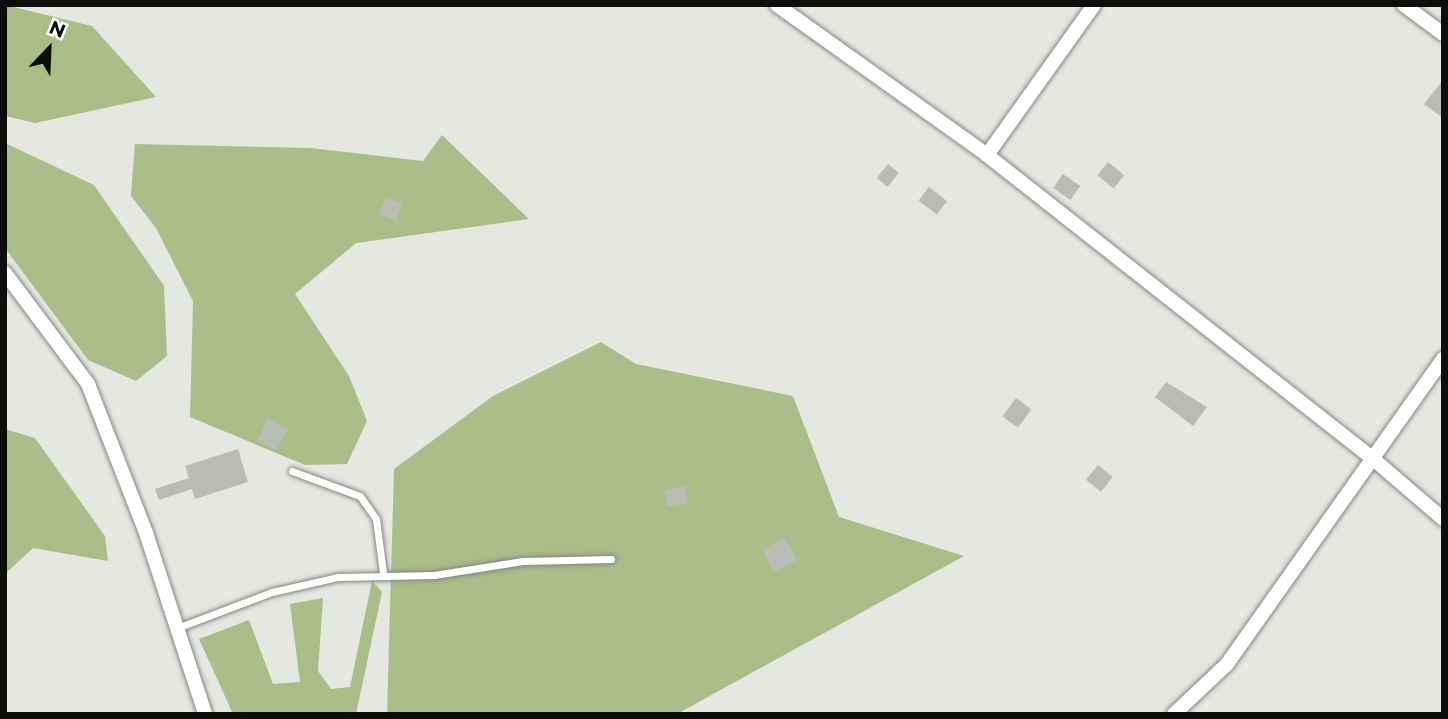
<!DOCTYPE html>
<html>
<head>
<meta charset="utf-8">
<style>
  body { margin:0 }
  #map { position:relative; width:1448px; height:719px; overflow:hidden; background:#e5e7e1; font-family:Montserrat,sans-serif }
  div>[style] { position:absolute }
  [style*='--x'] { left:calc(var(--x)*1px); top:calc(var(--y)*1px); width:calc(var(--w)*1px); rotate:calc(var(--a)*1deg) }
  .green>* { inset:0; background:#aabc88 }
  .building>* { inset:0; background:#b9bbb5; transform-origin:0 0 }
  .roads { filter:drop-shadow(0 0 2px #858782) drop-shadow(0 0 2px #858782) }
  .lane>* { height:7px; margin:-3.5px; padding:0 3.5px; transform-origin:3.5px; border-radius:3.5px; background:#fff }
  .street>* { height:14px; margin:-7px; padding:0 7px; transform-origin:7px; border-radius:7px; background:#fff }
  span { translate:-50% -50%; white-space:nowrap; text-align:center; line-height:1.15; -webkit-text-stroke:5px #fff; paint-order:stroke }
  .frame { position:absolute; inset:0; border:7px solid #0d0e0c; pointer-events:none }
  .north { position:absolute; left:14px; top:14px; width:70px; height:70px; -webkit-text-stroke:5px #fff; paint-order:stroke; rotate:23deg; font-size:19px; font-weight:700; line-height:28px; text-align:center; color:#0d0e0c }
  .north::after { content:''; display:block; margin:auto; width:24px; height:32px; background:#0d0e0c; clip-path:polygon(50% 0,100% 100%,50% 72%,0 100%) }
</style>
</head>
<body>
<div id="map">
  <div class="green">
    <i style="clip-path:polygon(5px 5px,92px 26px,156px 97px,35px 123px,5px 116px)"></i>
    <i style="clip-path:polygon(442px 135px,529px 219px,356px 243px,295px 294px,349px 376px,367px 421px,347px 464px,305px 465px,190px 417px,193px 301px,156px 228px,131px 196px,135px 144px,311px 148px,423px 161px)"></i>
    <i style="clip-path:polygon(5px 143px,94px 185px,164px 286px,167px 356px,136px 381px,88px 360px,5px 248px)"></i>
    <i style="clip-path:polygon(601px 342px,636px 364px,793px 396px,839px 517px,964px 556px,677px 714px,387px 714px,394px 469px,493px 396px)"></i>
    <i style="clip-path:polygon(5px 429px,35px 438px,105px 536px,108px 561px,33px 548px,5px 574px)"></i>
    <i style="clip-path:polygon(372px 581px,382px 592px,356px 714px,233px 714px,199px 639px,249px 620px,273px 684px,300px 682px,290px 604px,323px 598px,318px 671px,331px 689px,350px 687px)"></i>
  </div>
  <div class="building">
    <i style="clip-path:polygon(1443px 80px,1443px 118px,1424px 104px)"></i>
    <i style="left:1108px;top:162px;width:21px;height:17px;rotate:39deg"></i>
    <i style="left:888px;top:164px;width:14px;height:18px;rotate:39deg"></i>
    <i style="left:1063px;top:174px;width:21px;height:17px;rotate:35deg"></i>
    <i style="left:929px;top:187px;width:23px;height:17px;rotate:38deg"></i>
    <i style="left:386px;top:197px;width:18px;height:18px;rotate:22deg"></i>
    <i style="clip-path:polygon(1166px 382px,1207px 407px,1193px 426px,1155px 397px)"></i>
    <i style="left:1016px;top:398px;width:19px;height:23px;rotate:36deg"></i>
    <i style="left:268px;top:419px;width:22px;height:24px;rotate:27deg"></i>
    <i style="clip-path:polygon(238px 449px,248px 482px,195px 499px,192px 489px,159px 500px,155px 489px,189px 478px,185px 466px)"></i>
    <i style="left:1098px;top:465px;width:19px;height:19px;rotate:39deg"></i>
    <i style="left:685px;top:486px;width:17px;height:21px;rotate:80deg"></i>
    <i style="left:785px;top:538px;width:25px;height:26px;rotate:61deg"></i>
  </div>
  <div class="roads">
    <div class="lane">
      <i style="--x:292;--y:471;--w:72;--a:20.2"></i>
      <i style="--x:360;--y:496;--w:28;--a:55"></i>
      <i style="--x:376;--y:519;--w:54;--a:82.6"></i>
      <i style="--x:177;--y:628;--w:102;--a:-20.8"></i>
      <i style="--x:272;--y:592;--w:68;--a:-12.8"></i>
      <i style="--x:338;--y:577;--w:96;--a:-1.2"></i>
      <i style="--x:434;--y:575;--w:90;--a:-8.9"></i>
      <i style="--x:523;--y:561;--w:88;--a:-1.3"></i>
    </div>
    <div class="street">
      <i style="--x:777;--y:5;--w:258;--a:35.5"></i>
      <i style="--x:987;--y:155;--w:489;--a:38.2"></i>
      <i style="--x:1371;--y:457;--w:95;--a:40.7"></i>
      <i style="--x:1404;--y:5;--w:49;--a:36.6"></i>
      <i style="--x:987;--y:155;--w:184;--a:-54.5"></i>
      <i style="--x:5;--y:273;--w:139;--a:53.2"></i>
      <i style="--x:88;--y:384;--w:160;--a:68.7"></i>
      <i style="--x:146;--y:533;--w:190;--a:71.9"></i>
      <i style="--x:1174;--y:714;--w:73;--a:-43.3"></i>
      <i style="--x:1227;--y:664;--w:374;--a:-54.7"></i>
    </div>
  </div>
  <div class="frame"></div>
  <div class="north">N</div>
</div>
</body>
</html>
